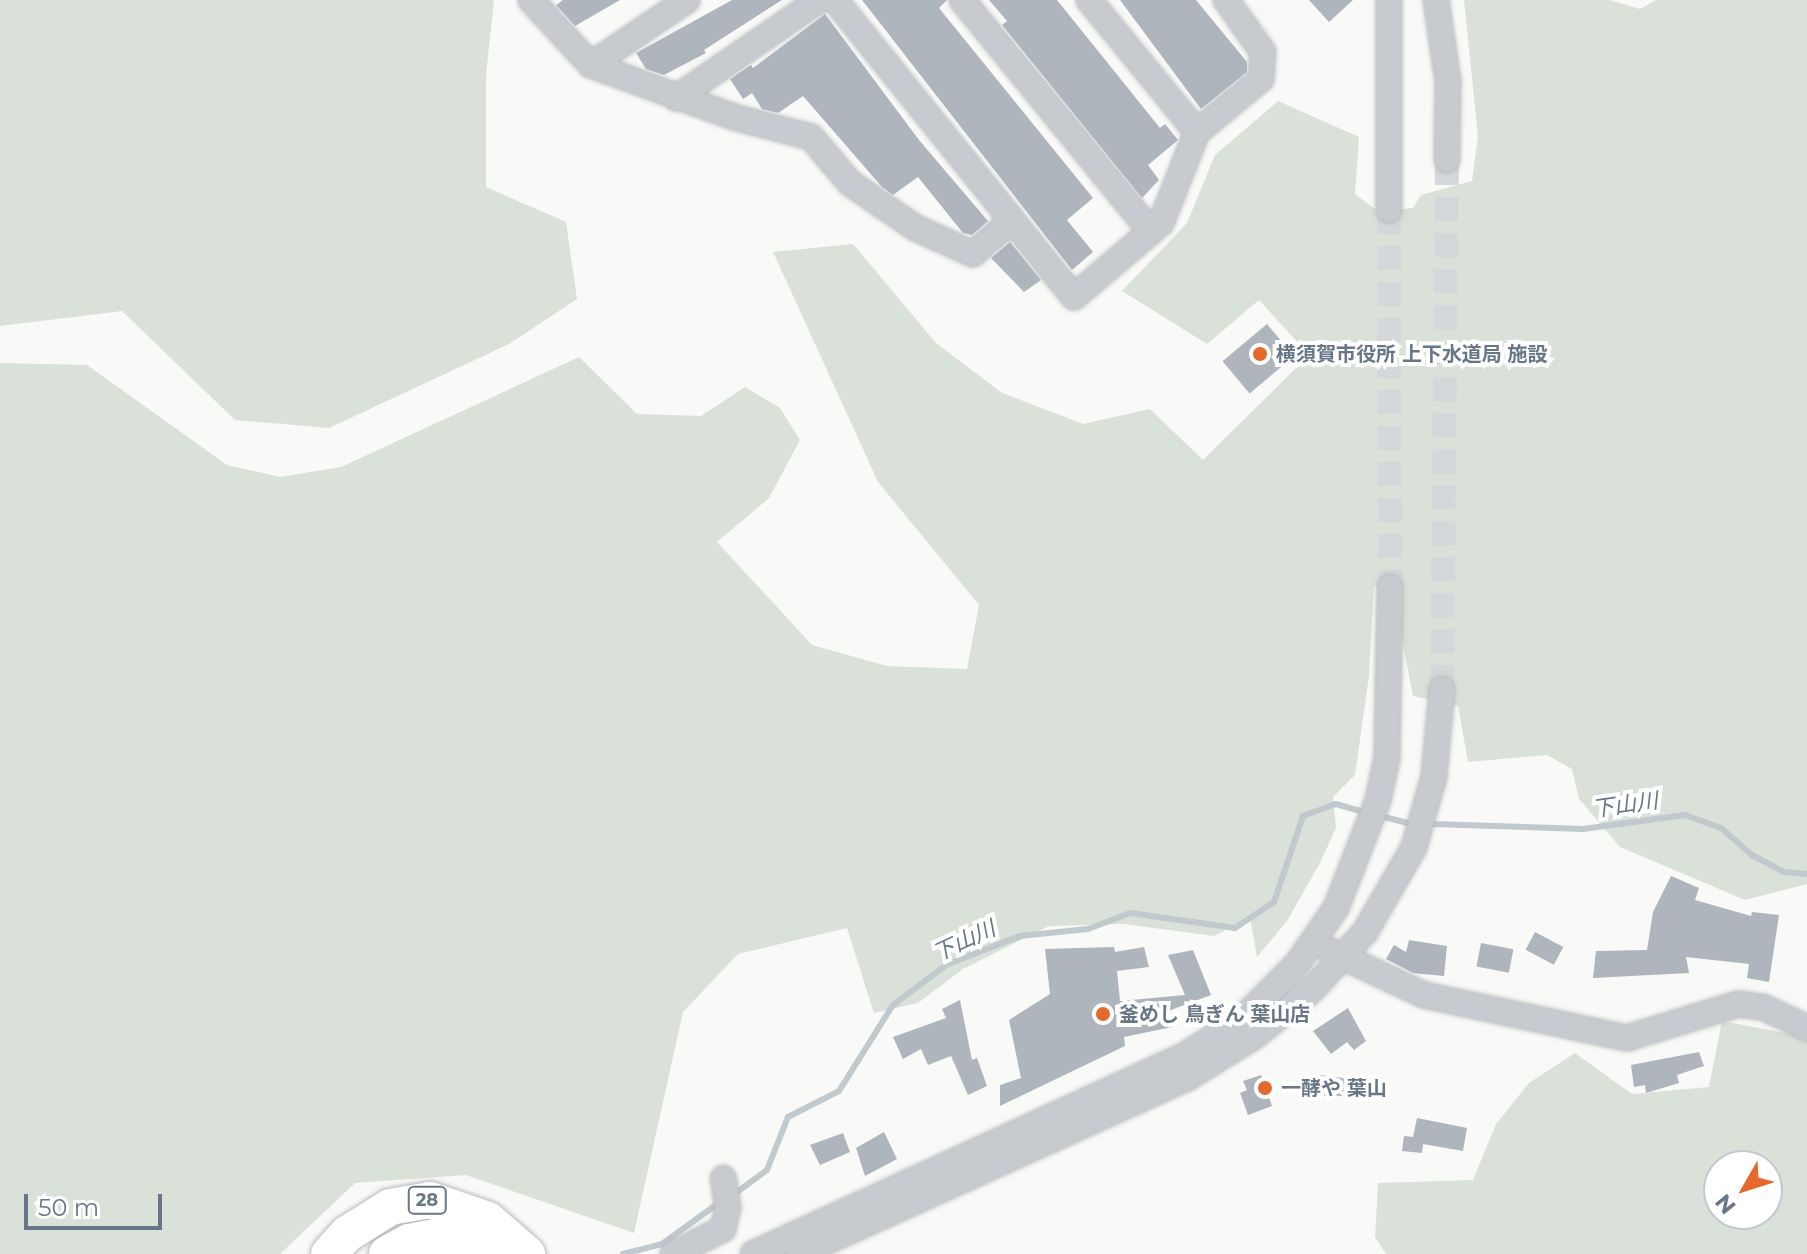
<!DOCTYPE html>
<html>
<head>
<meta charset="utf-8">
<style>
  body { margin:0 }
  #map { position:relative; width:1807px; height:1254px; overflow:hidden; background:#f9f9f7; font-family:Montserrat,"Noto Sans JP",sans-serif }
  div>[style] { position:absolute }
  [style*='--x'] { left:calc(var(--x)*1px); top:calc(var(--y)*1px); width:calc(var(--w)*1px); rotate:calc(var(--a)*1deg) }
  .green>* { inset:0; background:#dae1d8 }
  .stream>* { height:6px; margin:-3px; padding:0 3px; transform-origin:3px; border-radius:3px; background:#c0c9ce }
  .building>* { inset:0; background:#aeb5bc; transform-origin:0 0 }
  .minor-tunnel>* { height:24px; margin-top:-12px; transform-origin:0; background:repeating-linear-gradient(90deg,#d5d8db 0 24px,transparent 0 36px) }
  .roads { filter:drop-shadow(0 0 2px #b8bbbf) drop-shadow(0 0 2px #b8bbbf) }
  .minor>* { height:24px; margin:-12px; padding:0 12px; transform-origin:12px; border-radius:12px; background:#c7cace }
  .highway>* { height:36px; margin:-18px; padding:0 18px; transform-origin:18px; border-radius:18px; background:#fff }
  .dots>* { width:22px; height:22px; translate:-50% -50%; box-sizing:border-box; border:4px solid #fff; border-radius:50% }
  span { translate:-50% -50%; white-space:nowrap; text-align:center; line-height:1.15; -webkit-text-stroke:8px #fff; paint-order:stroke }
  .shield-label span { padding:2px 6px; background:#fff; border:2px solid; border-radius:6px; -webkit-text-stroke-width:0 }
  .shield-label { font-size:18px; color:#687788; font-weight:700 }
  .poi-label { font-size:20px; color:#687788; font-weight:700 }
  .left { translate:0 -50%; text-align:left }
  .water-label { font-size:22px; color:#647783; font-style:italic }
  .north { position:absolute; left:1703px; top:1150px; width:80px; height:80px; box-sizing:border-box; background:#fff; border:2px solid #c3c9cf; border-radius:50%; rotate:231deg; font-size:22px; font-weight:700; line-height:32px; text-align:center; color:#687788 }
  .north::after { content:''; display:block; margin:auto; width:28px; height:36px; background:#e3692d; clip-path:polygon(50% 0,100% 100%,50% 72%,0 100%) }
  .scale { position:absolute; left:24px; top:1194px; width:138px; height:36px; box-sizing:border-box; border:4px solid #687788; border-top:0; padding-left:10px; font-size:24px; line-height:28px; white-space:nowrap; color:#687788; -webkit-text-stroke:6px #fff; paint-order:stroke }
</style>
</head>
<body>
<div id="map">
  <div class="green">
    <i style="clip-path:polygon(0 0,494px 0,486px 75px,486px 187px,566px 222px,577px 299px,509px 344px,329px 428px,235px 420px,122px 311px,0 326px)"></i>
    <i style="clip-path:polygon(1464px 0,1609px 0,1640px 9px,1656px 0,1807px 0,1807px 884px,1745px 900px,1620px 847px,1579px 799px,1572px 769px,1547px 755px,1468px 762px,1458px 706px,1413px 696px,1395px 603px,1374px 585px,1369px 676px,1355px 775px,1333px 797px,1336px 828px,1320px 863px,1287px 921px,1257px 957px,1250px 917px,1214px 936px,1124px 924px,1049px 926px,963px 969px,918px 1003px,874px 1013px,847px 928px,738px 954px,683px 1012px,634px 1233px,466px 1175px,355px 1183px,280px 1254px,0 1254px,0 363px,87px 365px,227px 465px,280px 477px,341px 467px,579px 357px,637px 414px,701px 416px,745px 387px,780px 408px,800px 440px,769px 498px,717px 542px,812px 645px,887px 666px,967px 669px,979px 605px,878px 482px,773px 252px,853px 244px,936px 343px,1002px 393px,1083px 424px,1150px 409px,1203px 460px,1309px 355px,1259px 300px,1207px 344px,1122px 291px,1187px 223px,1215px 155px,1278px 101px,1359px 137px,1355px 194px,1379px 212px,1413px 208px,1421px 195px,1472px 181px,1478px 137px)"></i>
    <i style="clip-path:polygon(evenodd,1722px 1021px,1807px 1037px,1807px 1254px,1386px 1254px,1375px 1237px,1378px 1183px,1473px 1180px,1496px 1124px,1529px 1083px,1575px 1053px,1632px 1094px,1709px 1087px,1722px 1021px,1719px 1166px,1767px 1166px,1767px 1214px,1719px 1214px,1719px 1166px)"></i>
  </div>
  <div class="stream">
    <i style="--x:1384;--y:817;--w:33;--a:14"></i>
    <i style="--x:1432;--y:824;--w:151;--a:1.9"></i>
    <i style="--x:1583;--y:829;--w:103;--a:-7.8"></i>
    <i style="--x:1685;--y:815;--w:38;--a:20"></i>
    <i style="--x:1721;--y:828;--w:41;--a:41.1"></i>
    <i style="--x:1752;--y:855;--w:36;--a:28"></i>
    <i style="--x:1784;--y:872;--w:23;--a:5"></i>
    <i style="--x:733;--y:1195;--w:42;--a:-36.3"></i>
    <i style="--x:767;--y:1170;--w:57;--a:-68.4"></i>
    <i style="--x:788;--y:1117;--w:57;--a:-27"></i>
    <i style="--x:839;--y:1091;--w:102;--a:-57.9"></i>
    <i style="--x:893;--y:1005;--w:66;--a:-37"></i>
    <i style="--x:946;--y:965;--w:79;--a:-21.4"></i>
    <i style="--x:1020;--y:936;--w:68;--a:-5.9"></i>
    <i style="--x:1088;--y:929;--w:45;--a:-20.9"></i>
    <i style="--x:1130;--y:913;--w:106;--a:8.1"></i>
    <i style="--x:1235;--y:928;--w:47;--a:-33.7"></i>
    <i style="--x:1274;--y:902;--w:91;--a:-71.4"></i>
    <i style="--x:1303;--y:816;--w:35;--a:-20"></i>
    <i style="--x:1336;--y:804;--w:32;--a:16"></i>
    <i style="--x:623;--y:1254;--w:40;--a:-14.4"></i>
    <i style="--x:662;--y:1244;--w:72;--a:-35.9"></i>
  </div>
  <div class="building">
    <i style="clip-path:polygon(563px 0,620px 0,575px 26px,556px 5px)"></i>
    <i style="clip-path:polygon(732px 0,782px 0,704px 50px,706px 53px,664px 75px,646px 69px,636px 53px)"></i>
    <i style="clip-path:polygon(862px 0,947px 0,939px 8px,1093px 198px,1067px 220px,1093px 252px,1072px 270px)"></i>
    <i style="clip-path:polygon(989px 0,1057px 0,1160px 128px,1165px 124px,1178px 140px,1148px 165px,1159px 180px,1142px 198px,1002px 25px,1007px 21px)"></i>
    <i style="clip-path:polygon(1120px 0,1196px 0,1247px 62px,1247px 72px,1201px 109px)"></i>
    <i style="clip-path:polygon(1309px 0,1353px 0,1329px 22px)"></i>
    <i style="clip-path:polygon(825px 14px,919px 140px,988px 221px,972px 235px,963px 233px,918px 177px,893px 195px,882px 187px,803px 96px,778px 113px,762px 109px,752px 93px,743px 99px,730px 79px,751px 65px,753px 68px)"></i>
    <i style="clip-path:polygon(1010px 242px,1041px 280px,1024px 292px,991px 258px)"></i>
    <i style="left:1267px;top:324px;width:42px;height:58px;rotate:50deg"></i>
    <i style="clip-path:polygon(1671px 876px,1699px 888px,1695px 900px,1751px 916px,1752px 912px,1779px 915px,1769px 982px,1747px 978px,1749px 964px,1686px 957px,1689px 973px,1593px 978px,1596px 951px,1647px 950px,1653px 912px)"></i>
    <i style="left:1535px;top:932px;width:32px;height:20px;rotate:28deg"></i>
    <i style="clip-path:polygon(1409px 940px,1447px 946px,1444px 976px,1413px 973px,1386px 959px,1394px 945px,1406px 952px)"></i>
    <i style="left:1481px;top:943px;width:33px;height:24px;rotate:11deg"></i>
    <i style="clip-path:polygon(1114px 947px,1115px 952px,1144px 947px,1149px 967px,1117px 971px,1120px 1001px,1185px 995px,1168px 955px,1193px 950px,1211px 995px,1168px 1011px,1172px 1027px,1124px 1037px,1125px 1046px,1000px 1106px,1000px 1085px,1021px 1078px,1009px 1020px,1050px 994px,1045px 949px)"></i>
    <i style="clip-path:polygon(960px 1000px,972px 1060px,977px 1058px,987px 1086px,968px 1095px,951px 1056px,928px 1065px,921px 1049px,903px 1059px,893px 1037px,946px 1018px,942px 1009px)"></i>
    <i style="clip-path:polygon(1348px 1008px,1366px 1041px,1354px 1050px,1347px 1042px,1331px 1054px,1313px 1031px)"></i>
    <i style="clip-path:polygon(1699px 1052px,1704px 1066px,1677px 1075px,1679px 1083px,1646px 1093px,1645px 1085px,1634px 1087px,1631px 1065px)"></i>
    <i style="clip-path:polygon(1261px 1075px,1272px 1106px,1248px 1115px,1240px 1093px,1247px 1090px,1243px 1081px)"></i>
    <i style="clip-path:polygon(1320px 1075px,1351px 1079px,1350px 1096px,1320px 1096px)"></i>
    <i style="clip-path:polygon(1417px 1118px,1467px 1128px,1463px 1151px,1423px 1144px,1422px 1153px,1402px 1151px,1404px 1136px,1413px 1137px)"></i>
    <i style="clip-path:polygon(884px 1132px,897px 1159px,865px 1176px,856px 1148px)"></i>
    <i style="clip-path:polygon(843px 1133px,850px 1152px,820px 1165px,810px 1145px)"></i>
  </div>
  <div class="minor-tunnel">
    <i style="--x:1389;--y:210;--w:377;--a:89.8"></i>
    <i style="--x:1442;--y:689;--w:529;--a:-89.46"></i>
  </div>
  <div class="roads">
    <div class="minor">
      <i style="--x:531;--y:0;--w:88;--a:47.3"></i>
      <i style="--x:591;--y:65;--w:116;--a:-34.1"></i>
      <i style="--x:835;--y:0;--w:381;--a:51.2"></i>
      <i style="--x:1074;--y:297;--w:114;--a:-40.4"></i>
      <i style="--x:1161;--y:223;--w:98;--a:-68.4"></i>
      <i style="--x:1197;--y:132;--w:83;--a:-39.6"></i>
      <i style="--x:1261;--y:79;--w:27;--a:-86"></i>
      <i style="--x:1263;--y:52;--w:64;--a:-125.4"></i>
      <i style="--x:962;--y:0;--w:299;--a:50.8"></i>
      <i style="--x:1089;--y:0;--w:171;--a:50.7"></i>
      <i style="--x:1436;--y:0;--w:82;--a:81.6"></i>
      <i style="--x:1448;--y:81;--w:79;--a:90.7"></i>
      <i style="--x:591;--y:65;--w:155;--a:20"></i>
      <i style="--x:737;--y:118;--w:76;--a:14.4"></i>
      <i style="--x:811;--y:137;--w:60;--a:49.7"></i>
      <i style="--x:850;--y:183;--w:78;--a:34.5"></i>
      <i style="--x:914;--y:227;--w:65;--a:24.6"></i>
      <i style="--x:973;--y:254;--w:49;--a:-40.9"></i>
      <i style="--x:676;--y:98;--w:173;--a:-34.4"></i>
      <i style="--x:1389;--y:210;--w:210;--a:-90"></i>
      <i style="--x:1330;--y:951;--w:104;--a:25.1"></i>
      <i style="--x:1424;--y:995;--w:208;--a:12"></i>
      <i style="--x:1627;--y:1038;--w:116;--a:-17"></i>
      <i style="--x:1738;--y:1004;--w:25;--a:7"></i>
      <i style="--x:1763;--y:1007;--w:49;--a:25.5"></i>
      <i style="--x:673;--y:1254;--w:56;--a:-26.6"></i>
      <i style="--x:723;--y:1229;--w:22;--a:-77"></i>
      <i style="--x:728;--y:1208;--w:30;--a:-99"></i>
      <i style="--x:753;--y:1254;--w:474;--a:-24.7"></i>
      <i style="--x:1184;--y:1056;--w:70;--a:-32.8"></i>
      <i style="--x:1243;--y:1018;--w:76;--a:-45"></i>
      <i style="--x:1297;--y:964;--w:68;--a:-55.1"></i>
      <i style="--x:1336;--y:908;--w:116;--a:-68.7"></i>
      <i style="--x:1378;--y:800;--w:43;--a:-77.9"></i>
      <i style="--x:1387;--y:758;--w:171;--a:-89"></i>
      <i style="--x:799;--y:1254;--w:426;--a:-24.4"></i>
      <i style="--x:1187;--y:1078;--w:81;--a:-31.9"></i>
      <i style="--x:1256;--y:1035;--w:75;--a:-39"></i>
      <i style="--x:1314;--y:988;--w:76;--a:-47.7"></i>
      <i style="--x:1365;--y:932;--w:98;--a:-60"></i>
      <i style="--x:1414;--y:847;--w:73;--a:-74.1"></i>
      <i style="--x:1434;--y:777;--w:88;--a:-84.8"></i>
    </div>
    <div class="highway">
      <i style="--x:329;--y:1254;--w:27;--a:-48"></i>
      <i style="--x:347;--y:1234;--w:51;--a:-32.1"></i>
      <i style="--x:390;--y:1207;--w:41;--a:-9.9"></i>
      <i style="--x:430;--y:1200;--w:61;--a:19"></i>
      <i style="--x:488;--y:1220;--w:52;--a:41.1"></i>
      <i style="--x:387;--y:1254;--w:25;--a:-29"></i>
      <i style="--x:409;--y:1242;--w:33;--a:-11"></i>
      <i style="--x:441;--y:1236;--w:56;--a:18.8"></i>
    </div>
  </div>
  <div class="dots">
    <i style="left:1260px;top:354px;background:#e3692d"></i>
    <i style="left:1103px;top:1014px;background:#e3692d"></i>
    <i style="left:1265px;top:1088px;background:#e3692d"></i>
  </div>
  <div class="shield-label">
    <span style="left:427px;top:1200px">28</span>
  </div>
  <div class="poi-label">
    <span class="left" style="left:1276px;top:354px">横須賀市役所 上下水道局 施設</span>
    <span class="left" style="left:1119px;top:1014px">釜めし 鳥ぎん 葉山店</span>
    <span class="left" style="left:1281px;top:1088px">一酵や 葉山</span>
  </div>
  <div class="water-label">
    <span style="left:1625px;top:805px;rotate:-8deg">下山川</span>
    <span style="left:964px;top:941px;rotate:-25deg">下山川</span>
  </div>
  <div class="north">N</div>
  <div class="scale">50 m</div>
</div>
</body>
</html>
